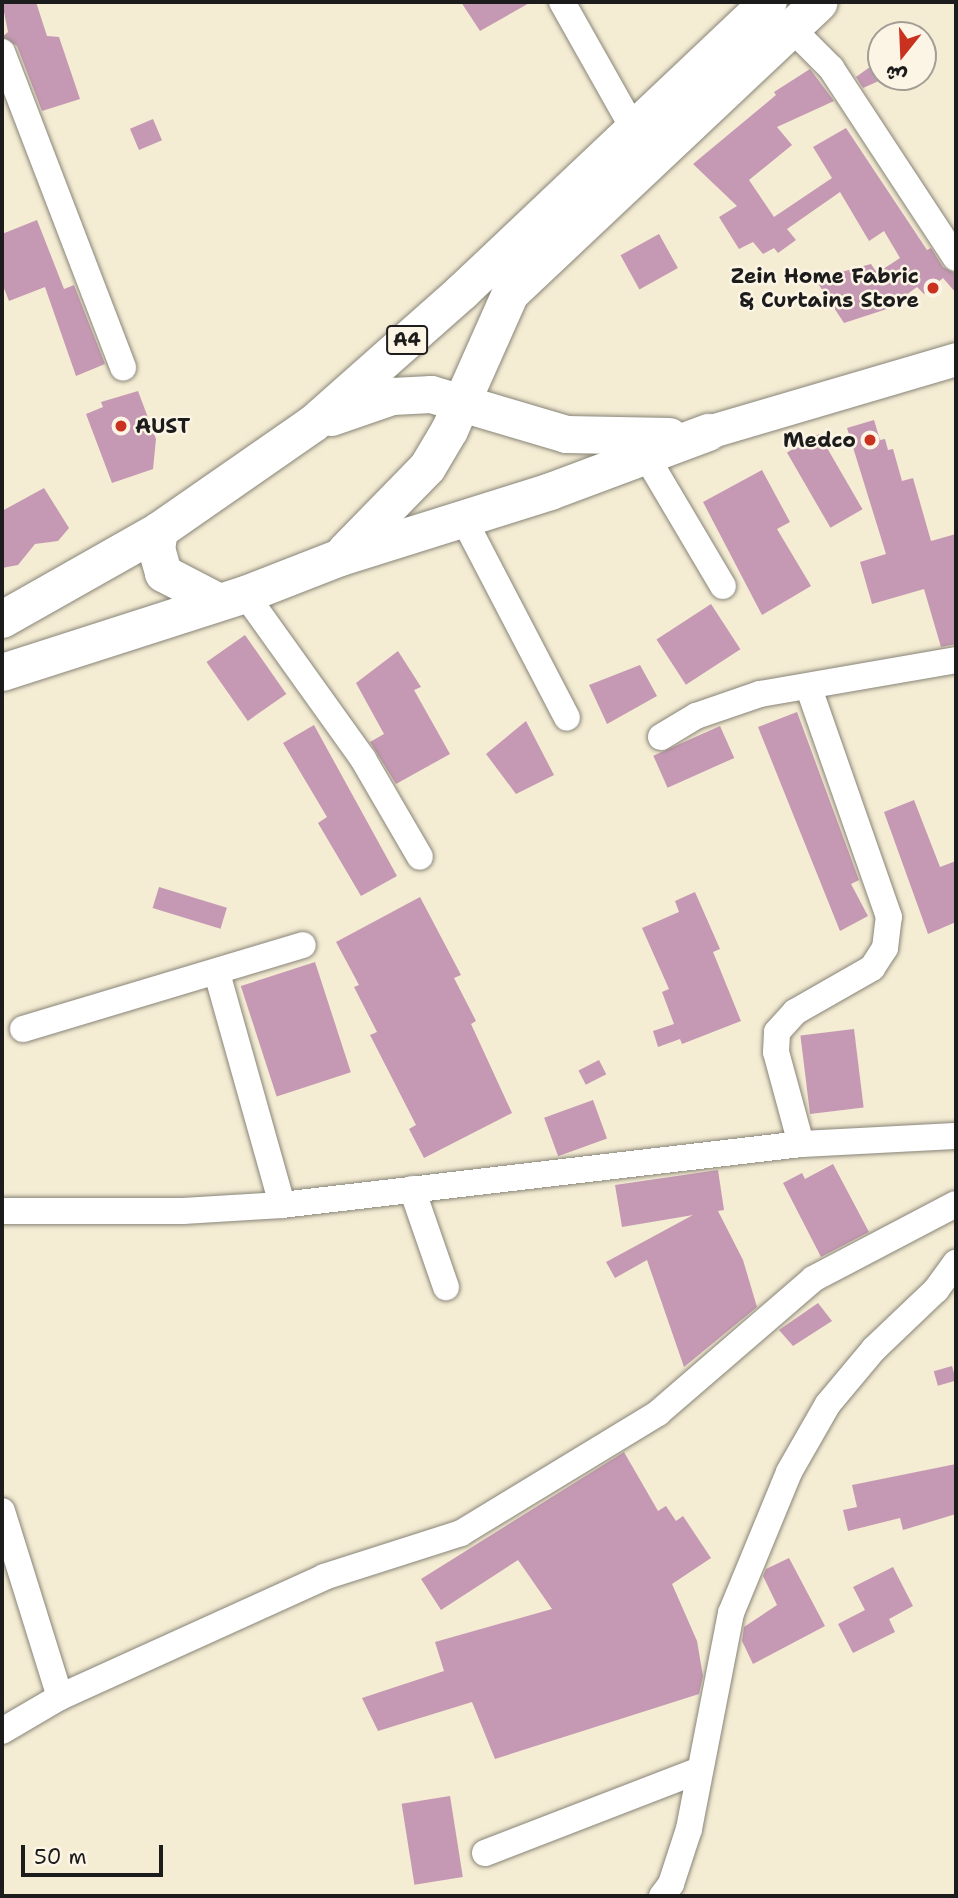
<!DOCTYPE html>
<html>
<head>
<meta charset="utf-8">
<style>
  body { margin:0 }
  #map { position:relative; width:958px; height:1898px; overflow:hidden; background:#f4ecd3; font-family:"Shantell Sans","Playpen Sans Arabic",sans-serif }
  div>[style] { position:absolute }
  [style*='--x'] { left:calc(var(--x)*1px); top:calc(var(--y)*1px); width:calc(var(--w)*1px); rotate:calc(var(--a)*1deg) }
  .building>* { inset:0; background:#c599b3; transform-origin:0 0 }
  .roads { filter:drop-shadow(0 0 2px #888478) drop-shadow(0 0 2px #888478) }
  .minor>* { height:26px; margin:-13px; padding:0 13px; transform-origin:13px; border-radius:13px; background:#fff }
  .major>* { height:33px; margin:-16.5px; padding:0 16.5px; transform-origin:16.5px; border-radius:16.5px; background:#fff }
  .highway>* { height:37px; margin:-18.5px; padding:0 18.5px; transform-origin:18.5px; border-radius:18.5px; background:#fff }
  .dots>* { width:19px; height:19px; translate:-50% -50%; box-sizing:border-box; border:4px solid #fcf5e5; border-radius:50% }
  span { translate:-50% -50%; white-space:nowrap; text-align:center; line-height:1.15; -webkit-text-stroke:5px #fcf5e5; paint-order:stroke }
  .shield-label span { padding:2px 5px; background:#fcf5e5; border:2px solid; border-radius:5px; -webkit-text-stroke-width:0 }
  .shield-label { font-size:19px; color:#1c1c1c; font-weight:700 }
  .poi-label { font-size:21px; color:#1c1c1c; font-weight:700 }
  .right { translate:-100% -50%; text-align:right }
  .left { translate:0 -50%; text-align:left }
  .frame { position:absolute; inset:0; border:4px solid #1c1c1c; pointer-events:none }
  .north { position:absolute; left:867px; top:21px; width:70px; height:70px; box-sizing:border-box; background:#fcf5e5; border:2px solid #a29e95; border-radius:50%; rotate:198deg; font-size:19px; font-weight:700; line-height:28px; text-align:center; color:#1c1c1c }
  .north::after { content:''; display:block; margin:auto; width:24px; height:32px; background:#c8321e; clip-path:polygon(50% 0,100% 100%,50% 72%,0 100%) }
  .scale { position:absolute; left:21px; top:1845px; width:142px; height:32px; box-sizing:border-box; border:4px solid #1c1c1c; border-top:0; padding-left:9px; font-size:21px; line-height:24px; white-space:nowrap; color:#1c1c1c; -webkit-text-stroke:5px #fcf5e5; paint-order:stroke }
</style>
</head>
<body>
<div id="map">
  <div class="building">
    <i style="clip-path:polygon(2px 2px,36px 2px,47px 36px,59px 37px,80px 99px,42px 111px,17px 46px,2px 37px,8px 32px)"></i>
    <i style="clip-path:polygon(461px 2px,531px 2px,480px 31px)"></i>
    <i style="clip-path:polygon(881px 59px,881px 80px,863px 88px,856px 77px)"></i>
    <i style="clip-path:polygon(810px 69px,834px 101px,777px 127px,792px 145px,749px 180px,774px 217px,832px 178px,813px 147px,846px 128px,927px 250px,931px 248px,943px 267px,956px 274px,956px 293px,943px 278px,924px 294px,917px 287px,887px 309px,844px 323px,815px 279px,871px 264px,877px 273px,900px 258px,884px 231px,869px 241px,840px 192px,787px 229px,796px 240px,778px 253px,774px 248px,763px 254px,753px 242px,739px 249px,719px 217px,737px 206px,693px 164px,776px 95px,774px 92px)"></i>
    <i style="left:153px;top:119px;width:23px;height:25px;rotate:67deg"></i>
    <i style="clip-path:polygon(37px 220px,64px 289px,74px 285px,105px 364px,76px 376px,45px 287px,9px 301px,2px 283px,2px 234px)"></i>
    <i style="left:659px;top:234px;width:39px;height:44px;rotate:61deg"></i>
    <i style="clip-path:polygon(138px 391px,156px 439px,153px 469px,112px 483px,86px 414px,103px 407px,101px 402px)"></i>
    <i style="clip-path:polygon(874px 420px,880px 440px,885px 439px,888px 450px,893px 449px,902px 481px,913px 478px,931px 541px,956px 534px,956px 644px,941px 647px,924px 589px,872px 604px,860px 562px,886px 554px,847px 428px)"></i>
    <i style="left:819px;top:434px;width:87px;height:37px;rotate:60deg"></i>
    <i style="clip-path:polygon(762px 470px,790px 522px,777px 529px,811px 586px,762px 615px,703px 502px)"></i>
    <i style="clip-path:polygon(44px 488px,69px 528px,58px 541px,35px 544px,18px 565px,2px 568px,2px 511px)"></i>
    <i style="left:711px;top:604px;width:54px;height:65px;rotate:57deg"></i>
    <i style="left:245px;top:635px;width:72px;height:47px;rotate:55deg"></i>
    <i style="clip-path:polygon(398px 651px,421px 687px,414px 690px,450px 754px,396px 784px,370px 742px,384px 734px,356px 683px)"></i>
    <i style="clip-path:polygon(640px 665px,657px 696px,607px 724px,589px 685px)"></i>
    <i style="clip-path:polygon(797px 712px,859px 880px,851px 884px,868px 916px,840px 931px,758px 727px)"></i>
    <i style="clip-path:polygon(526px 721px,554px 775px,516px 794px,486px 754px)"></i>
    <i style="clip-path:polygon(314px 725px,397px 876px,361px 896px,318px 823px,327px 817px,283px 743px)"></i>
    <i style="left:720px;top:726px;width:35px;height:73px;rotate:66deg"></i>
    <i style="clip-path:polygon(914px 800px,940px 867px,956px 861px,956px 922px,928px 934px,884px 812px)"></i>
    <i style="left:159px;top:887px;width:71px;height:22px;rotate:17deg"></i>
    <i style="clip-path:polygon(695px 892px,720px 949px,713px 952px,741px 1021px,682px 1044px,680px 1039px,658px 1047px,653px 1031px,674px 1024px,662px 992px,669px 989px,642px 928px,679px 912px,675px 901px)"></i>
    <i style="clip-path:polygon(420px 897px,461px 975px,454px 978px,476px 1021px,471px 1024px,512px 1113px,424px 1158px,409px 1129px,416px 1125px,370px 1035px,377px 1032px,354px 987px,359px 985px,336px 942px)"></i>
    <i style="left:315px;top:962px;width:116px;height:78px;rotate:72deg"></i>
    <i style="left:854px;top:1029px;width:79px;height:54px;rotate:83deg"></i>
    <i style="left:599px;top:1060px;width:16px;height:23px;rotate:63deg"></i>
    <i style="left:593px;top:1100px;width:41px;height:52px;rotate:70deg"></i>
    <i style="clip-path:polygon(833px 1164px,869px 1232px,821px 1257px,783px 1183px,802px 1173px,805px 1179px)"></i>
    <i style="clip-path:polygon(718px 1170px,724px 1210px,718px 1211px,743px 1260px,757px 1307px,684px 1367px,647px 1260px,615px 1278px,606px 1262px,693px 1215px,622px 1227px,615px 1185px)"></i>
    <i style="clip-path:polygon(818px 1303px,832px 1321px,793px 1346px,779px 1330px)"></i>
    <i style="left:952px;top:1366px;width:15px;height:19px;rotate:74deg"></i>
    <i style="clip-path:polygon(624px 1452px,658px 1511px,666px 1506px,676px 1521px,683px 1516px,711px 1558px,672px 1584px,697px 1641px,703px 1676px,699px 1694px,495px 1759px,472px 1702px,378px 1731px,362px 1698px,444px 1671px,435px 1642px,552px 1609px,518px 1560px,441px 1610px,421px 1579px)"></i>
    <i style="clip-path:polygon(956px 1464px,956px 1514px,903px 1530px,900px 1518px,848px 1531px,843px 1510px,857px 1507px,852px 1485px)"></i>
    <i style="clip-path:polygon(789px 1558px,825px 1626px,753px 1664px,742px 1641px,744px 1627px,777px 1605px,763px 1576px,766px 1569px)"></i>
    <i style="clip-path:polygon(893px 1567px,913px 1606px,889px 1619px,895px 1632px,853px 1653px,838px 1624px,865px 1610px,853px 1587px)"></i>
    <i style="left:450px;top:1796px;width:82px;height:49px;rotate:81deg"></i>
  </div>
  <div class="roads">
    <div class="minor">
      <i style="--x:562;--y:2;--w:145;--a:60.6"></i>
      <i style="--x:791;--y:28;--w:57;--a:45"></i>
      <i style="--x:831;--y:68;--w:227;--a:56.7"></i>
      <i style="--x:2;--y:52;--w:338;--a:69"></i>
      <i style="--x:646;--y:456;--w:151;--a:59.4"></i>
      <i style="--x:463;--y:518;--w:225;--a:62.5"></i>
      <i style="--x:245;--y:594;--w:203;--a:54.4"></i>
      <i style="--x:363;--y:759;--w:113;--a:59.8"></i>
      <i style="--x:661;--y:737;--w:41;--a:-31"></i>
      <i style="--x:696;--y:716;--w:68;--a:-19"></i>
      <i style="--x:760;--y:694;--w:199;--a:-9.8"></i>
      <i style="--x:217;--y:973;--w:241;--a:74.3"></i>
      <i style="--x:23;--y:1029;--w:292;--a:-16.7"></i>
      <i style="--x:801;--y:1144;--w:95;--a:-105.2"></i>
      <i style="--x:776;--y:1052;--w:20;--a:-87"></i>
      <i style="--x:777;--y:1032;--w:27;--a:-48"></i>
      <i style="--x:795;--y:1012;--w:89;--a:-29.7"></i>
      <i style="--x:872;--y:968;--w:24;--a:-57"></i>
      <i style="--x:885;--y:948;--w:31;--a:-83"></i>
      <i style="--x:889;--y:917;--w:243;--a:-109.3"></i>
      <i style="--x:412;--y:1189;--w:104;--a:70.9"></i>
      <i style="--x:2;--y:1211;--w:181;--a:0"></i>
      <i style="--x:183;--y:1211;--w:99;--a:-3.5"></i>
      <i style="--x:282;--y:1205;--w:523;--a:-6.7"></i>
      <i style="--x:801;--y:1144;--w:155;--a:-3"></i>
      <i style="--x:2;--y:1511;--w:195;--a:72.7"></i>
      <i style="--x:2;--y:1731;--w:67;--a:-30.4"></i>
      <i style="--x:60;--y:1697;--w:290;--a:-24.4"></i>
      <i style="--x:324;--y:1577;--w:144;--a:-17.8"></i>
      <i style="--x:461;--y:1533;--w:231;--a:-31.3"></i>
      <i style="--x:658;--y:1413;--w:205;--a:-40.8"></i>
      <i style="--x:813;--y:1279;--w:161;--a:-27.7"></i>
      <i style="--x:485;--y:1853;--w:230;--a:-21.1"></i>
      <i style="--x:662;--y:1896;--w:15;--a:-53"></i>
      <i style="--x:671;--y:1884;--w:58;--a:-71.9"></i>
      <i style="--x:689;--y:1829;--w:220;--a:-79"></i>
      <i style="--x:731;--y:1613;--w:152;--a:-67.6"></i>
      <i style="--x:789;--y:1472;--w:78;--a:-60.2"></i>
      <i style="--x:828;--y:1404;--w:72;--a:-50.1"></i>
      <i style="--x:874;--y:1349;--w:86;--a:-43.6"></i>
      <i style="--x:936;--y:1290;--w:34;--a:-54"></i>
    </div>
    <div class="major">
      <i style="--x:708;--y:432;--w:259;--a:-16.4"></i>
    </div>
    <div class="highway">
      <i style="--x:331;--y:417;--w:65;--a:-19"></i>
      <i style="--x:392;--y:396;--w:39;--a:-3"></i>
      <i style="--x:431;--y:394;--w:141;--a:16.5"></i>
      <i style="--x:566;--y:434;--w:103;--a:1.1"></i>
      <i style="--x:159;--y:530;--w:18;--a:99"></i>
      <i style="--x:156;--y:548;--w:26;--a:74"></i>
      <i style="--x:163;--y:573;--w:59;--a:27.4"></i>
      <i style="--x:345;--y:551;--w:117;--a:-45.7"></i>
      <i style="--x:427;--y:467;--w:43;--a:-59.3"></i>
      <i style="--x:449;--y:430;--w:150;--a:-66"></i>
      <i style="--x:510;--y:293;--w:424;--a:-43.3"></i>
      <i style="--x:2;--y:619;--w:180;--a:-29.5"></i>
      <i style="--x:159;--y:530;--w:188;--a:-34.8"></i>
      <i style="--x:313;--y:423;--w:199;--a:-41.5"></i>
      <i style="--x:462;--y:291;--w:421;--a:-43.4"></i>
      <i style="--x:2;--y:672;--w:255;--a:-17.8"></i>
      <i style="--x:245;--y:594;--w:102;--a:-21.3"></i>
      <i style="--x:340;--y:557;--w:220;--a:-17.4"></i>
      <i style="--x:550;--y:491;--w:169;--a:-20.5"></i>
    </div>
  </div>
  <div class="dots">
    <i style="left:933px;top:288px;background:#c8321e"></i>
    <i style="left:121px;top:426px;background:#c8321e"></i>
    <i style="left:870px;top:440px;background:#c8321e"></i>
  </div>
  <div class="shield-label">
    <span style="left:407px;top:340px">A4</span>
  </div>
  <div class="poi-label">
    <span class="right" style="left:919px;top:288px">Zein Home Fabric<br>&amp; Curtains Store</span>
    <span class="left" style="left:135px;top:426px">AUST</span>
    <span class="right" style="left:856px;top:440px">Medco</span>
  </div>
  <div class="frame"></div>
  <div class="north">ش</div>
  <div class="scale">50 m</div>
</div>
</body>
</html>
